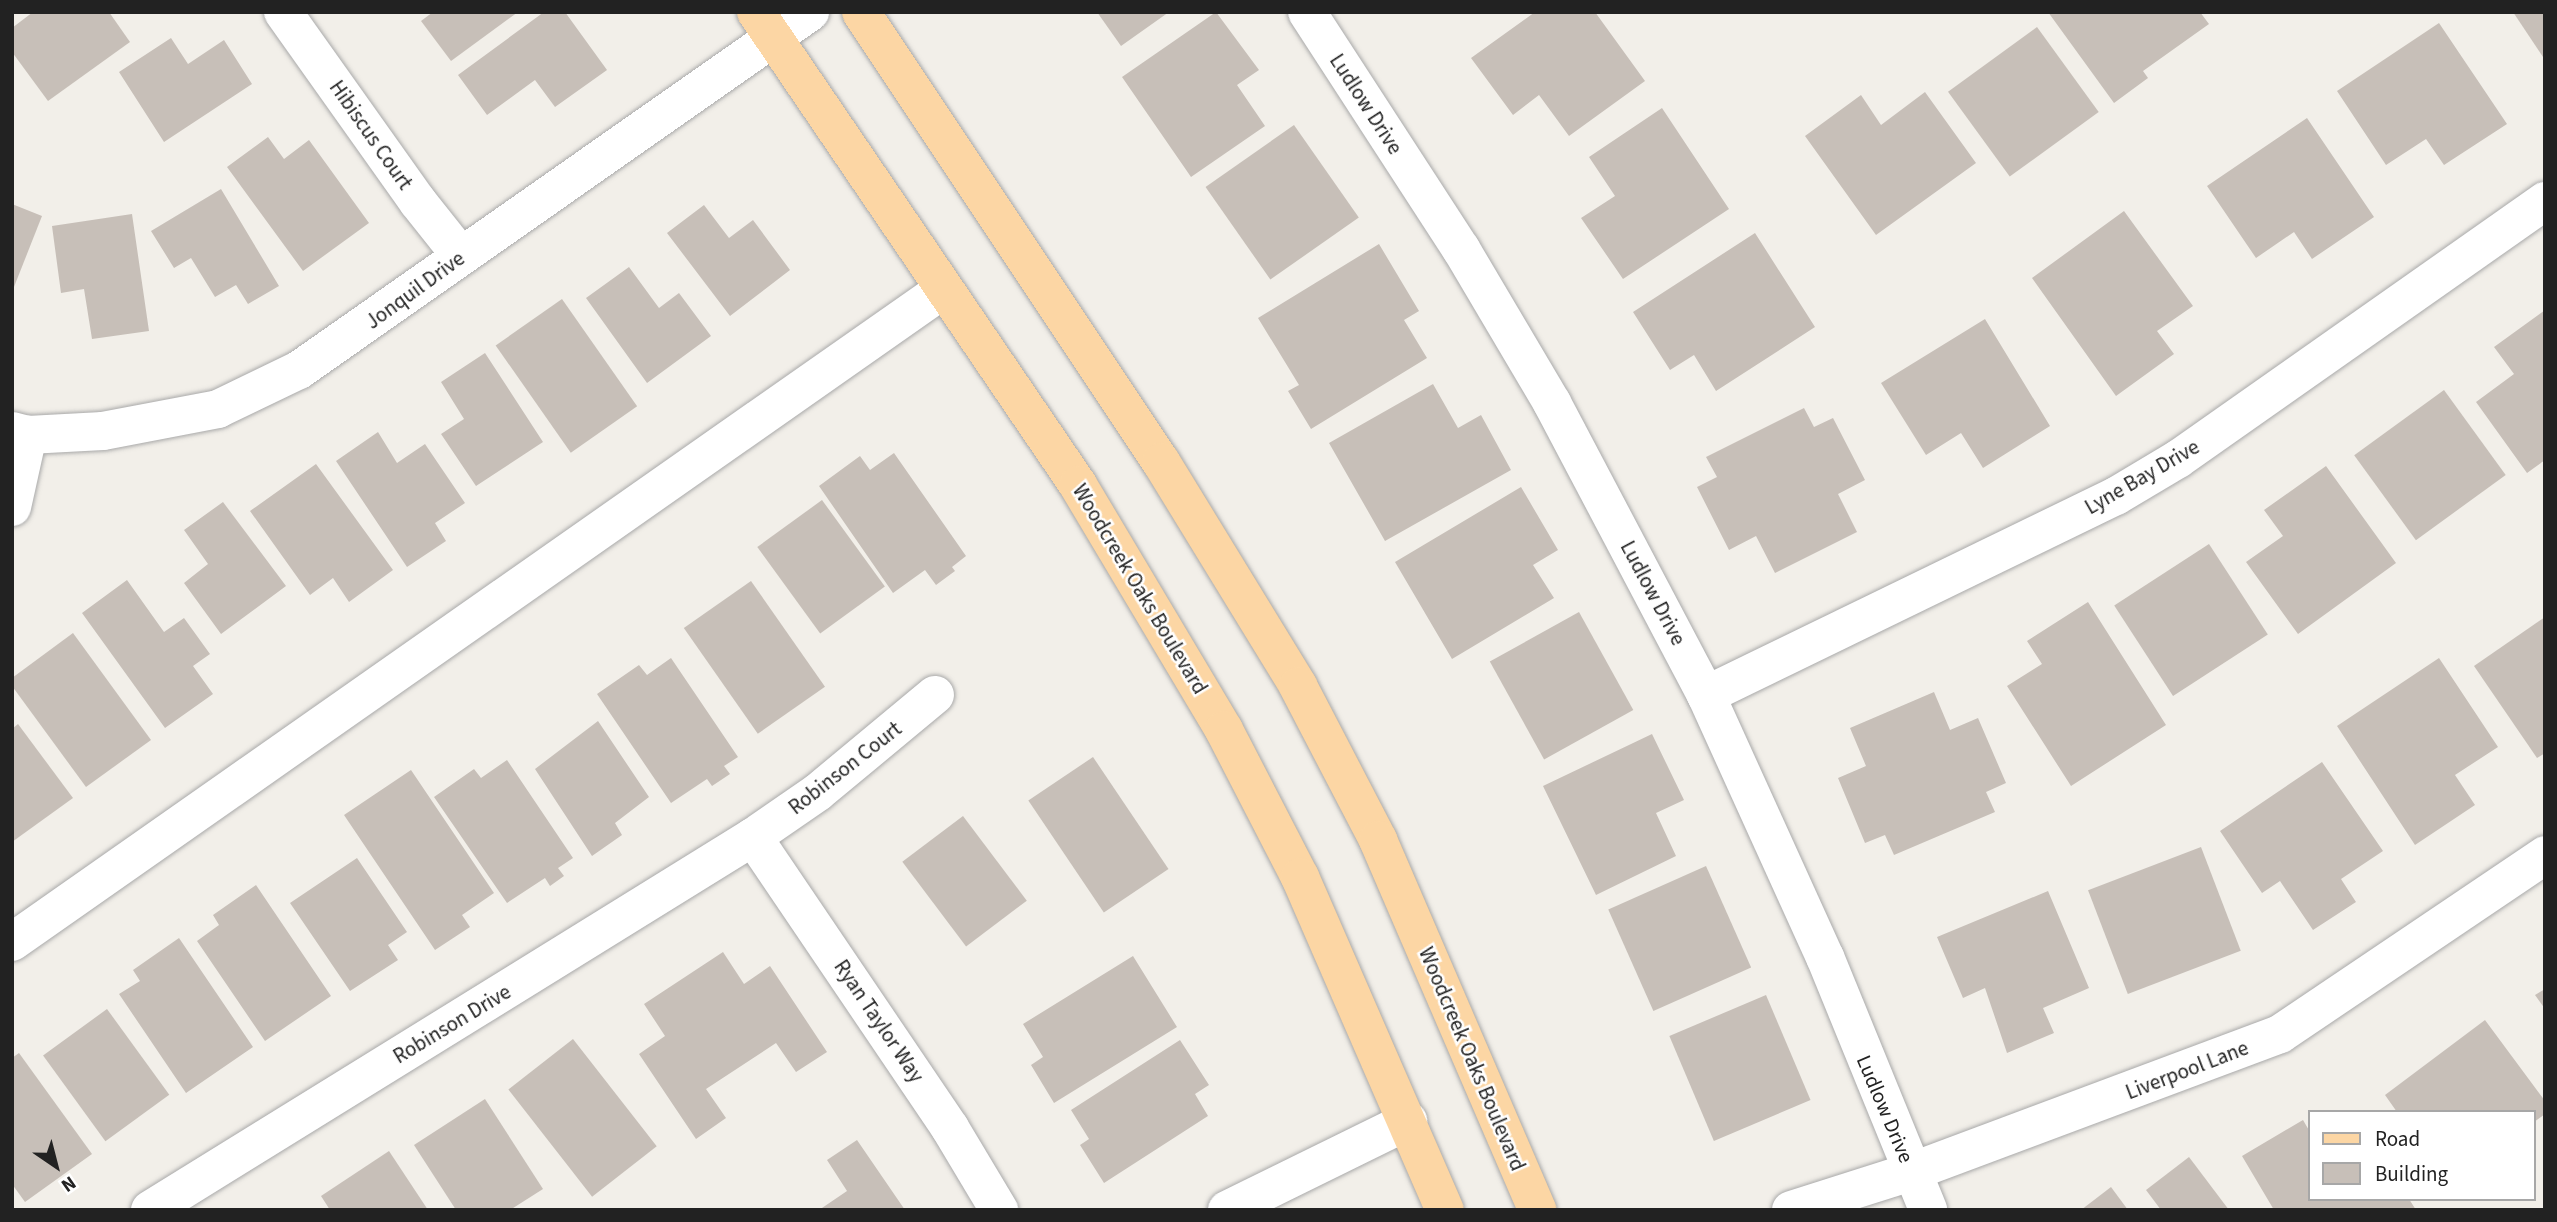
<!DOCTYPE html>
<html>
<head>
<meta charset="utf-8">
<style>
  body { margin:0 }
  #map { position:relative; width:2557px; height:1222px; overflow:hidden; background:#f2efe9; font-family:"Source Sans 3",sans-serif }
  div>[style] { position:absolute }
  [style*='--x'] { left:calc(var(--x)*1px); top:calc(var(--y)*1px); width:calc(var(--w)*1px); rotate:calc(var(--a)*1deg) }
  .building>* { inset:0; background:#c7bfb8; transform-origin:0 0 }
  .roads { filter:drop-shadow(0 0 2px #a9a9a9) drop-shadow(0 0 2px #a9a9a9) }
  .minor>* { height:38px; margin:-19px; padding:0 19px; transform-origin:19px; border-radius:19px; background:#fff }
  .major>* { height:38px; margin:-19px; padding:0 19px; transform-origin:19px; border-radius:19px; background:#fcd6a4 }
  span { translate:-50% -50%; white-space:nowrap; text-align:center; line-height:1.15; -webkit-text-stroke:5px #fff; paint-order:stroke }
  .street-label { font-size:21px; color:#222 }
  .frame { position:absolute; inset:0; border:14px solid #222; pointer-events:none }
  .legend { position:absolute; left:2308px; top:1110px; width:228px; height:91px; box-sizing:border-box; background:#fff; border:2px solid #a7a7a7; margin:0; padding:9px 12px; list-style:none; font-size:21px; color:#222 }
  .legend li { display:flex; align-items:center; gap:14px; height:35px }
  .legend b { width:35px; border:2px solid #a7a7a7 }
  .north { position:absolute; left:21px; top:1131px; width:70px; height:70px; -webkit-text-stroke:5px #fff; paint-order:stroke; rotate:145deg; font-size:19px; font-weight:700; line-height:28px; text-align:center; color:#222 }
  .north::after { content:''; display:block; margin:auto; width:24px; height:32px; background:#222; clip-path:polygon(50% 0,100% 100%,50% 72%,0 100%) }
</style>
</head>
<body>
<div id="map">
  <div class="building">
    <i style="clip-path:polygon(33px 12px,109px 12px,130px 42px,48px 101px,12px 52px,12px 28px)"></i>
    <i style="clip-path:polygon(433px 12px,518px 12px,451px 61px,421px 21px)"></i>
    <i style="clip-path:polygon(544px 12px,565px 12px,607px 70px,555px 107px,535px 80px,487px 115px,458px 75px)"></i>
    <i style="clip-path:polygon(1097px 12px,1169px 12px,1121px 46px)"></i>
    <i style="clip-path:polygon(1216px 12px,1259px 70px,1237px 85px,1265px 126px,1191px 177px,1122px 77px)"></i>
    <i style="clip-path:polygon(1535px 12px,1595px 12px,1645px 81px,1569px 136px,1539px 95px,1513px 115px,1471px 58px)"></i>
    <i style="clip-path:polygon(2048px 12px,2200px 12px,2209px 24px,2143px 71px,2148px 78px,2114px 103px)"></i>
    <i style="clip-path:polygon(2513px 12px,2545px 12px,2545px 60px)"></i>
    <i style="clip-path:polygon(2439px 23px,2507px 124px,2444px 165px,2426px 139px,2386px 165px,2337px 91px)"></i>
    <i style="left:2037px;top:27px;width:105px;height:110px;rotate:54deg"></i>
    <i style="clip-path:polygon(171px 38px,188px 64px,224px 40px,252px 84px,164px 142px,119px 72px)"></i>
    <i style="clip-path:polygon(1925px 92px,1976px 163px,1876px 235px,1805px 136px,1861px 95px,1881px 125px)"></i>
    <i style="clip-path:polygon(1662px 108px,1729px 209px,1623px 279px,1581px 218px,1615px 196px,1589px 157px)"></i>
    <i style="clip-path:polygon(2307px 118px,2374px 217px,2312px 259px,2294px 232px,2256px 258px,2207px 186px)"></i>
    <i style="left:1294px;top:125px;width:113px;height:108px;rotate:55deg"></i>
    <i style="clip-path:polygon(268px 137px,284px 159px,309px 140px,369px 223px,303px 271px,227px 167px)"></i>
    <i style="clip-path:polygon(221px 189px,279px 286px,248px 304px,236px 285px,215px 297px,191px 258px,174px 268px,151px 231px)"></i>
    <i style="clip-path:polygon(12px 204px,42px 216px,12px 292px)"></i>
    <i style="clip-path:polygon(704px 205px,729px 238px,753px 220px,790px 270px,730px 316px,667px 233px)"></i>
    <i style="clip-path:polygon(2124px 211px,2193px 306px,2157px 331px,2174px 354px,2116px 396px,2032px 278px)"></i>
    <i style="clip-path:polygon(132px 214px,149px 331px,92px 339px,84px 289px,61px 293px,52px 226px)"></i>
    <i style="clip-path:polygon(1755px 233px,1815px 327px,1716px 391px,1694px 355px,1670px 370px,1633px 312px)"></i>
    <i style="clip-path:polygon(1379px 244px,1419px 311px,1404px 320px,1427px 358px,1311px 429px,1288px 391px,1299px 385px,1258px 318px)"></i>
    <i style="clip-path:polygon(629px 267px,659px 308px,679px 293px,711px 336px,647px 383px,586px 298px)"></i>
    <i style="left:562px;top:299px;width:131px;height:81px;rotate:55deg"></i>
    <i style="clip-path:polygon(2545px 310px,2545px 460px,2527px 473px,2476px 402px,2514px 374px,2494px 347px)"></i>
    <i style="clip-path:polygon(1985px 319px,2050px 426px,1983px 468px,1961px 433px,1926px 455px,1881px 383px)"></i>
    <i style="clip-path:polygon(485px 353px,543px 442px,476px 486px,441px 434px,464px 419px,441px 382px)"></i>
    <i style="clip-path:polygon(1433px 384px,1458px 428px,1481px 415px,1511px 470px,1385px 541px,1329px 443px)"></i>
    <i style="left:2444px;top:390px;width:105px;height:111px;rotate:54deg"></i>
    <i style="clip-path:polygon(1804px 408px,1814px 427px,1833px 418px,1865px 480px,1838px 494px,1857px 532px,1775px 573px,1756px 536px,1729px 550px,1697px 487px,1717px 477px,1706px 457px)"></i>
    <i style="clip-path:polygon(378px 432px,397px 463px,425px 444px,465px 503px,435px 523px,446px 541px,407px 567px,336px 461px)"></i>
    <i style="clip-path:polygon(894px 453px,966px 556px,952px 567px,955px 571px,936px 585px,925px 570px,893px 593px,819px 486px,860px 456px,870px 470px)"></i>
    <i style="clip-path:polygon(316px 464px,393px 570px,349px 602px,333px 578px,310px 595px,250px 511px)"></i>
    <i style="clip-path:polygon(2326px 466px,2396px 563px,2298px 634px,2246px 562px,2283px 536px,2264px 510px)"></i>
    <i style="clip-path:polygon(1521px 487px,1558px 550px,1533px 565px,1554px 598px,1452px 659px,1395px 562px)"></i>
    <i style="left:822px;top:500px;width:107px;height:80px;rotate:54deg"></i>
    <i style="clip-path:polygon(223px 502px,286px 586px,221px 634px,184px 583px,208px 564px,184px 530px)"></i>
    <i style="left:2209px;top:544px;width:108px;height:113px;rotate:57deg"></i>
    <i style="clip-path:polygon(127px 580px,164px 632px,184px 618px,210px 654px,193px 666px,213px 694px,165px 728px,82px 613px)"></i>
    <i style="left:751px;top:581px;width:129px;height:82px;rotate:55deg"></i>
    <i style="clip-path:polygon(2088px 602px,2166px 725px,2071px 786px,2007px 686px,2042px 664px,2027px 641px)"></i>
    <i style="left:1579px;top:612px;width:112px;height:102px;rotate:61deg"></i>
    <i style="clip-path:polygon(2545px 617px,2545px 753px,2537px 758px,2474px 666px)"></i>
    <i style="clip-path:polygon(73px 633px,151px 740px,86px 787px,12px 686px,12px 678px)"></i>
    <i style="clip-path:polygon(671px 658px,738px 757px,724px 766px,730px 774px,712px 786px,707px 779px,671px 803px,597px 694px,639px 665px,647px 675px)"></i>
    <i style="clip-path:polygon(2439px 658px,2498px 747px,2455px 775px,2475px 805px,2415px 845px,2337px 726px)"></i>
    <i style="clip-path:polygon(1934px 692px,1950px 730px,1978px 718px,2006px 783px,1986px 792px,1995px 812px,1894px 855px,1885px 835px,1865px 843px,1838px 778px,1866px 766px,1850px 728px)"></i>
    <i style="clip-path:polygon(598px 721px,649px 797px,615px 823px,622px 835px,592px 856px,535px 769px)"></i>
    <i style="clip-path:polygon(18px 724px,73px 798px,12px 842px,12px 729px)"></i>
    <i style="clip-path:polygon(1652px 734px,1684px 800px,1656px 813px,1676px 856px,1596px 895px,1543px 786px)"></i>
    <i style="left:1093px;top:757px;width:135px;height:78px;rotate:56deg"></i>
    <i style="clip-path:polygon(507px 760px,573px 858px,558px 868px,564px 876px,550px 886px,545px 878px,507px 903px,434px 797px,474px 769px,481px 778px)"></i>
    <i style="clip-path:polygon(2322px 762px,2383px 851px,2341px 879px,2356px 902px,2313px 930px,2280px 881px,2262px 893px,2220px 831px)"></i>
    <i style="clip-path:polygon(411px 770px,494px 893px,462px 915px,470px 927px,435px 950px,344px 815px)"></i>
    <i style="left:963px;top:816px;width:106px;height:76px;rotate:53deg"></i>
    <i style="left:2201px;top:847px;width:111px;height:121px;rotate:69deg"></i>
    <i style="clip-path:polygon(357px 858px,407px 932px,388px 945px,398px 960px,350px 991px,290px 903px)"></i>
    <i style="left:1706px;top:866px;width:111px;height:107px;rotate:66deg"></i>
    <i style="clip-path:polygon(256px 885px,331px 996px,265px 1041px,197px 941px,219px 925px,213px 915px)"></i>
    <i style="clip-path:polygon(2048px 891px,2089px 988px,2043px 1008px,2054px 1033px,2007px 1053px,1985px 988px,1963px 998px,1937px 937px)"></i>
    <i style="clip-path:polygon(179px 938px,253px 1047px,186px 1093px,119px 994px,140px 981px,133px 970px)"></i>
    <i style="clip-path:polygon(723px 952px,744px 984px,770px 966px,827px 1052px,796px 1072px,776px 1043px,706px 1089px,726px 1118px,696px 1139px,639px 1054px,665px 1036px,644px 1004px)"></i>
    <i style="clip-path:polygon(1133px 956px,1177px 1027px,1054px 1103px,1031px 1065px,1043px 1057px,1023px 1024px)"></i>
    <i style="clip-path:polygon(2545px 989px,2545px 1009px,2535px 995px)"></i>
    <i style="left:1766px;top:995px;width:114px;height:105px;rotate:67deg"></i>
    <i style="left:107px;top:1009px;width:106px;height:79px;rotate:54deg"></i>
    <i style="clip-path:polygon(2485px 1020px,2545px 1101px,2545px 1114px,2534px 1122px,2534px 1112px,2397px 1112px,2385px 1095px)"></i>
    <i style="left:573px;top:1039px;width:136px;height:82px;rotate:52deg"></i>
    <i style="clip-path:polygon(1180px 1040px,1209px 1085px,1195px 1094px,1208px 1116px,1104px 1183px,1080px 1145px,1089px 1139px,1071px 1110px)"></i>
    <i style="clip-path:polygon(19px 1053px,92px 1154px,25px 1202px,12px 1184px,12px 1058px)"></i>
    <i style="clip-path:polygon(485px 1099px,543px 1189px,510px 1210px,456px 1210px,414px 1145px)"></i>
    <i style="clip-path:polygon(2303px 1120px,2310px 1132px,2310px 1199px,2409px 1199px,2416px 1210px,2274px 1210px,2242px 1156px)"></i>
    <i style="clip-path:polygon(857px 1140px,905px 1210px,819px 1210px,847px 1191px,827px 1160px)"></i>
    <i style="clip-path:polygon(389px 1151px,428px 1210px,330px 1210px,321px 1196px)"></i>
    <i style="clip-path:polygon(2189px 1157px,2229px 1210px,2161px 1210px,2146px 1190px)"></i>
    <i style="clip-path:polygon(2111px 1187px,2128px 1210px,2081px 1210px)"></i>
  </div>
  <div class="roads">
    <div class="minor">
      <i style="--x:283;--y:12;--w:233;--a:54.6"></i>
      <i style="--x:418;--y:202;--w:69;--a:51.5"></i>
      <i style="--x:1307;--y:12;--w:283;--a:57"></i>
      <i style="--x:1461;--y:249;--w:179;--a:59.4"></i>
      <i style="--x:1552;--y:403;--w:330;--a:62.2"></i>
      <i style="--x:1706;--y:695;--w:288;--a:65.6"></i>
      <i style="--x:1825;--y:957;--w:273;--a:67.8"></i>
      <i style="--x:12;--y:431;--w:16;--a:14"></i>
      <i style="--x:28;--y:435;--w:75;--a:-3.1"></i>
      <i style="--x:103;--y:431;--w:117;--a:-10.8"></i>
      <i style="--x:218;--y:409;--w:90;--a:-25.7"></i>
      <i style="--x:299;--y:370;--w:624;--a:-35.01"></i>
      <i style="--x:12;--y:507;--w:74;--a:-77.5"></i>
      <i style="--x:1706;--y:695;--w:456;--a:-25.9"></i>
      <i style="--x:2116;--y:496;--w:72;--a:-30.8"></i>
      <i style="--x:2178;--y:459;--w:449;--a:-35.1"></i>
      <i style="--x:753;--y:837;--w:351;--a:55.9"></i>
      <i style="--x:950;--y:1128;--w:96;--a:59.1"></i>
      <i style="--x:12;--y:942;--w:1138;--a:-35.02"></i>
      <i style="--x:150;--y:1210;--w:709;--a:-31.74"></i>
      <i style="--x:753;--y:837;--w:79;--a:-34.7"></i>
      <i style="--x:818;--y:792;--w:152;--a:-39.7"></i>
      <i style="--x:1227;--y:1210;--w:202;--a:-26.2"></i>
      <i style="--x:1791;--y:1210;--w:126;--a:-17.6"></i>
      <i style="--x:1911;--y:1172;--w:394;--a:-20.5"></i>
      <i style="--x:2280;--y:1034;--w:320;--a:-34"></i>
    </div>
    <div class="major">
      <i style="--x:756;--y:12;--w:572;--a:55.75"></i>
      <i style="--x:1078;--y:485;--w:285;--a:59.2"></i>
      <i style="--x:1224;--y:730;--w:165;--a:62.7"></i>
      <i style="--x:1300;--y:877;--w:363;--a:66.5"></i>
      <i style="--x:861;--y:12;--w:541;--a:56.31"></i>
      <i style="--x:1161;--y:462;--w:263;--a:58.5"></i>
      <i style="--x:1298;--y:686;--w:174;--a:62.5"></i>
      <i style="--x:1378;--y:840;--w:403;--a:66.7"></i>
    </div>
  </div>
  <div class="street-label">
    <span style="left:1366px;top:104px;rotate:57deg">Ludlow Drive</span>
    <span style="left:371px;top:135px;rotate:55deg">Hibiscus Court</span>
    <span style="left:415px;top:290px;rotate:-36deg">Jonquil Drive</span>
    <span style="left:2142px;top:477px;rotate:-30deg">Lyne Bay Drive</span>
    <span style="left:1140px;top:589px;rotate:59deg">Woodcreek Oaks Boulevard</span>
    <span style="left:1653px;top:593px;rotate:62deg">Ludlow Drive</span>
    <span style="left:845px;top:768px;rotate:-38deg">Robinson Court</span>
    <span style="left:879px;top:1021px;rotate:56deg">Ryan Taylor Way</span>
    <span style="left:452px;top:1024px;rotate:-31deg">Robinson Drive</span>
    <span style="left:1472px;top:1059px;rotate:67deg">Woodcreek Oaks Boulevard</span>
    <span style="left:2187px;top:1070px;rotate:-21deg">Liverpool Lane</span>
    <span style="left:1885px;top:1109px;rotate:67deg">Ludlow Drive</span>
  </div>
  <div class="frame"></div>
  <ul class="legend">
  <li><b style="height:9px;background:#fcd6a4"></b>Road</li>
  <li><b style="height:19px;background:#c7bfb8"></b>Building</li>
  </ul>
  <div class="north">N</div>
</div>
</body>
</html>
